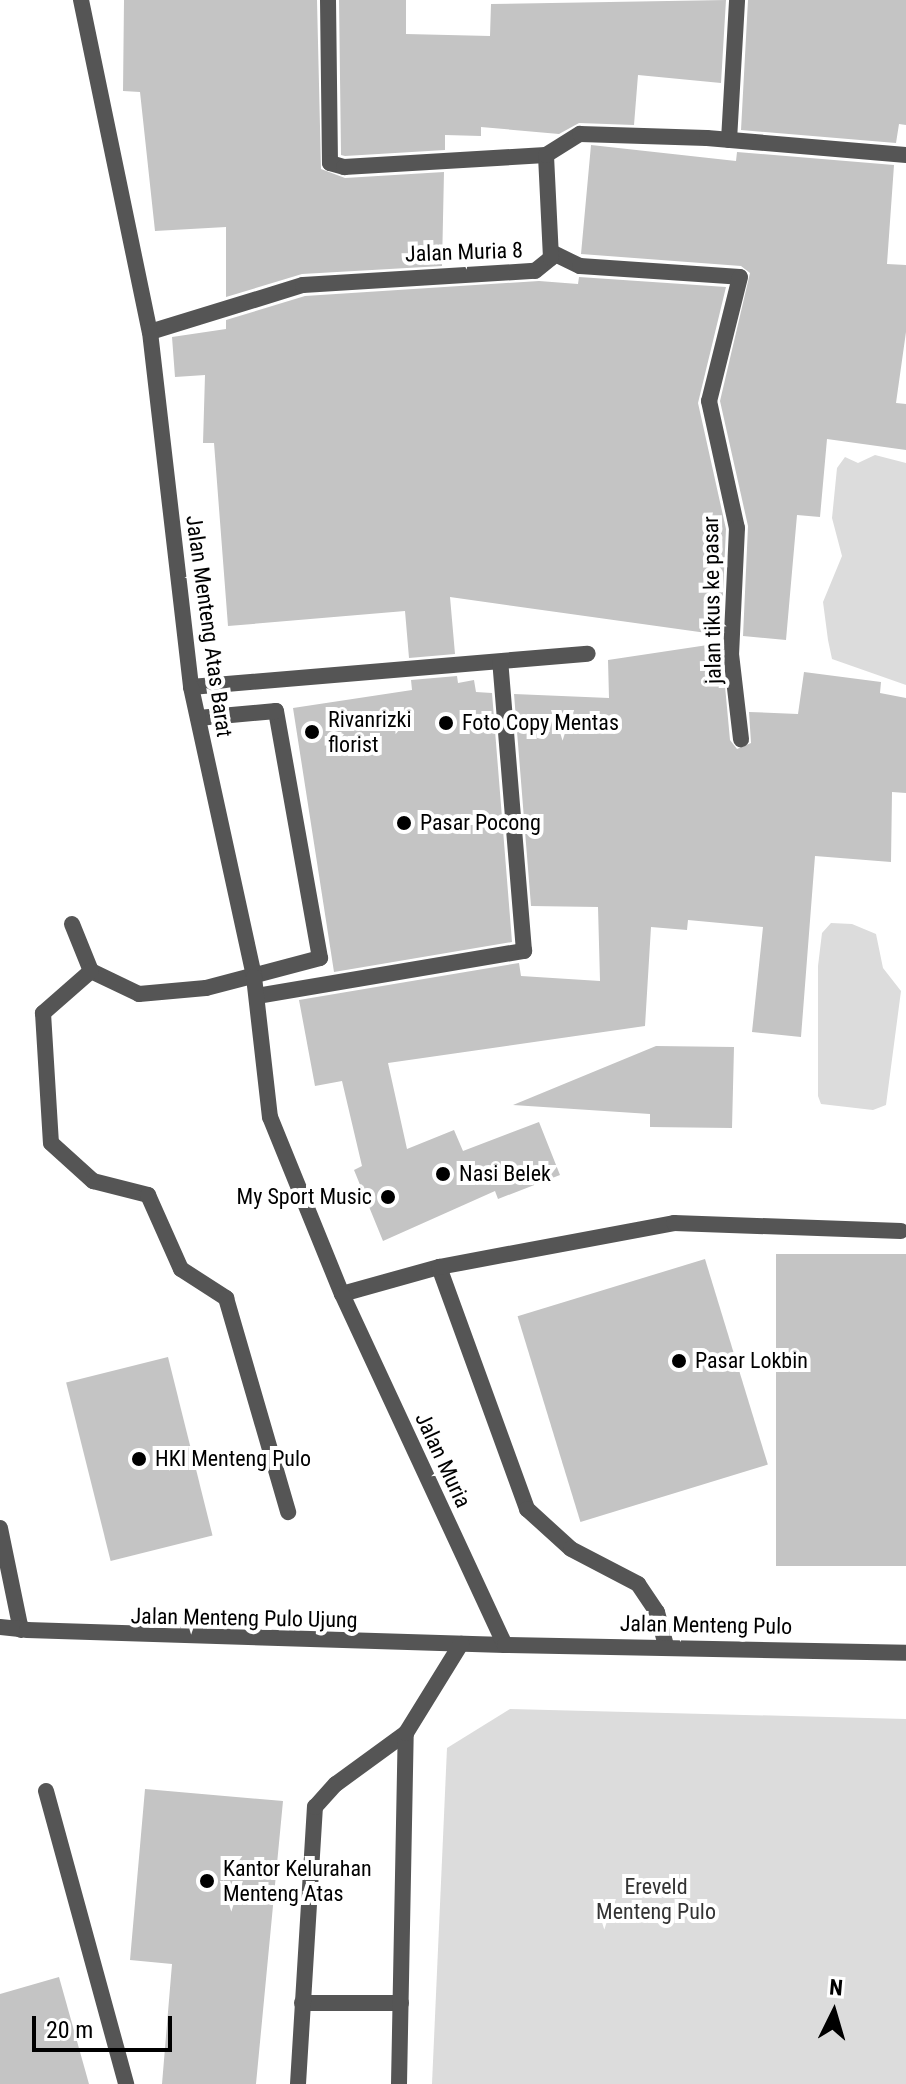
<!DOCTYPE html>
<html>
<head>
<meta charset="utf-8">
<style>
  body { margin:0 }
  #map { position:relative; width:906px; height:2084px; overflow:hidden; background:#fff; font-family:"Roboto Condensed",sans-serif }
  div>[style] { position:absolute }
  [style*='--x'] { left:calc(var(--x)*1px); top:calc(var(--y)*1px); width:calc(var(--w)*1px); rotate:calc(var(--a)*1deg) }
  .green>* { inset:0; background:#dcdcdc }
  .building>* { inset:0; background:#c4c4c4; transform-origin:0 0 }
  .service>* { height:16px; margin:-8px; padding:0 8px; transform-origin:8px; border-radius:8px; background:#555 }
  .pedestrian>* { height:16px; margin:-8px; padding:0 8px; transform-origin:8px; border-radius:8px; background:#555 }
  .minor>* { height:16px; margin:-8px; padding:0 8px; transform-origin:8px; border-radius:8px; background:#555 }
  .tertiary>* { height:16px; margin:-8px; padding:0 8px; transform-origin:8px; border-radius:8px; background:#555 }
  .dots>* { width:22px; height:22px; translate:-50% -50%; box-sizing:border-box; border:4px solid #fff; border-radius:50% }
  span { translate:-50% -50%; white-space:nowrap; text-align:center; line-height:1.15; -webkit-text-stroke:8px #fff; paint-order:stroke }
  .street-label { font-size:22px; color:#000 }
  .poi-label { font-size:22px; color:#000 }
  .left { translate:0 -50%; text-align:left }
  .right { translate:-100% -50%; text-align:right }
  .park-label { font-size:22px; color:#333 }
  .north { position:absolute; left:794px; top:1972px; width:80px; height:80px; -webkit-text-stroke:6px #fff; paint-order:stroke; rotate:5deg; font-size:22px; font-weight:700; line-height:32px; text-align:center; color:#000 }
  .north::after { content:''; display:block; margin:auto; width:28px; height:36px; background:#000; clip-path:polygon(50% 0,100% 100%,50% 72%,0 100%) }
  .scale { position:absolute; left:32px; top:2016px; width:140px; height:36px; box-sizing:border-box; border:4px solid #000; border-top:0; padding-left:10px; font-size:24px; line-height:28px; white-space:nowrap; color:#000; -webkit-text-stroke:6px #fff; paint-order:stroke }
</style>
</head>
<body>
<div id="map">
  <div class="green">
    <i style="clip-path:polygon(875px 455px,906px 463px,906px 685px,832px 659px,828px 640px,823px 602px,842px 556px,832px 518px,837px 468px,845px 457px,858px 463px)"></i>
    <i style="clip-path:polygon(831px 923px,852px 924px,876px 934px,883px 968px,901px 991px,886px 1105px,873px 1110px,821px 1104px,818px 1096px,818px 966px,822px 933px)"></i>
    <i style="clip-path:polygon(510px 1709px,906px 1719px,906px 2084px,432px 2084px,447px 1748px)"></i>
  </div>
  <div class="building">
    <i style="clip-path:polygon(124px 0,317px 0,321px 169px,345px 178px,444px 172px,442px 266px,302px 274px,226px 297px,226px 227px,155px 231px,140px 92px,123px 91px)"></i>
    <i style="clip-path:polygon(339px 0,406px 0,406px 34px,490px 36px,491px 4px,726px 0,721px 83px,638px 75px,634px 125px,579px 123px,559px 134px,481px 127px,481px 136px,445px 135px,445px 150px,345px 156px,341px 155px)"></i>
    <i style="clip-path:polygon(748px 0,906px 0,906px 125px,899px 124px,896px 143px,741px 130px)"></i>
    <i style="clip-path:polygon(591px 145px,736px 161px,737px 152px,894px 165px,887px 264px,906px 265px,906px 332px,896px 403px,906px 404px,906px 450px,827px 439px,820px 517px,797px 515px,786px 640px,743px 636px,748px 526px,720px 401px,750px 273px,741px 266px,581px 254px)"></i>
    <i style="clip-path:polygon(579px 277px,726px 287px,698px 403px,726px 529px,721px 635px,450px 597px,455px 654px,409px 658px,405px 611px,228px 626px,214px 443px,203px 443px,205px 375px,175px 377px,172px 337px,226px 329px,226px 320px,305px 296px,539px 281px,578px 284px)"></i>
    <i style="clip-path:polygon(721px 643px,730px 740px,737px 749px,751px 743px,749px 712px,798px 714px,804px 672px,881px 682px,880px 693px,906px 698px,906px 793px,892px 792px,891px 862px,815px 856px,801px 1037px,752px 1032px,763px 927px,688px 920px,687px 930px,651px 927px,645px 1026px,388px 1063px,407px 1149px,454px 1130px,463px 1151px,539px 1122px,560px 1175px,498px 1199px,495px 1191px,383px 1241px,354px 1170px,362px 1166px,342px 1081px,315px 1086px,299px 1000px,519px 963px,521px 976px,600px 981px,598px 907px,531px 906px,514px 694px,609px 698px,608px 660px)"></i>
    <i style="clip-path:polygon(457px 676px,458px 683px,474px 680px,476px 692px,492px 693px,512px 942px,334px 972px,293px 708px,412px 690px,411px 680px)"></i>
    <i style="clip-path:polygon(656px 1046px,734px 1047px,732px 1128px,650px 1127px,650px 1114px,513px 1105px)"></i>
    <i style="left:776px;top:1254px;width:130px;height:312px"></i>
    <i style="left:705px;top:1259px;width:215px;height:196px;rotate:73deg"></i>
    <i style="left:168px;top:1357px;width:184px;height:105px;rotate:76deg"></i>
    <i style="clip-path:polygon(145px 1789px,283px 1801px,256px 2084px,162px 2084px,172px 1964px,130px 1960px)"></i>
    <i style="clip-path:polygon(59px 1977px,89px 2084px,0 2084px,0 1994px)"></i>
  </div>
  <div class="service">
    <i style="--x:72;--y:924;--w:51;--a:68"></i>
    <i style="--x:91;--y:971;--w:53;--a:25.6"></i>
    <i style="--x:139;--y:994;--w:67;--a:-5.1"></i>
    <i style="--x:206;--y:988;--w:118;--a:-14.7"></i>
    <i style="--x:320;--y:958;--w:251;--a:-100.1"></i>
    <i style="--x:276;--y:711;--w:78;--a:174.9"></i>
    <i style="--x:91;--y:971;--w:64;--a:138.8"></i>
    <i style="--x:43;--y:1013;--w:130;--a:86.5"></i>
    <i style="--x:51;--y:1143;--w:57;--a:42.1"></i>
    <i style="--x:93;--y:1181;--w:57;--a:14.3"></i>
    <i style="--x:148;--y:1195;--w:81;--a:66"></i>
    <i style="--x:181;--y:1269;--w:54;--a:32.8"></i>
    <i style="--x:226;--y:1298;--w:223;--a:73.8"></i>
    <i style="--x:439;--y:1267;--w:258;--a:70"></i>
    <i style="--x:527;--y:1509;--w:59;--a:42.3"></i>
    <i style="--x:571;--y:1549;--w:76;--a:27.6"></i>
    <i style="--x:638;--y:1584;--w:34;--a:56"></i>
    <i style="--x:657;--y:1612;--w:35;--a:75"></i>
    <i style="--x:342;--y:1294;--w:101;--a:-15.6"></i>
    <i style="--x:439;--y:1267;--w:239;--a:-10.6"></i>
    <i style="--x:674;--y:1223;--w:227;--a:2"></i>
    <i style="--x:0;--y:1528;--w:104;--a:78.4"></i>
    <i style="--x:0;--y:1627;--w:27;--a:6"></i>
    <i style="--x:46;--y:1791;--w:304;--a:74.7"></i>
    <i style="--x:302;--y:2003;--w:99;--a:0"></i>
    <i style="--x:298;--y:2084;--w:278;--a:-86.5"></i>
    <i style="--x:315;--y:1807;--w:31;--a:-48"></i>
    <i style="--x:336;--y:1784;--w:87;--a:-36.1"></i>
  </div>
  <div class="pedestrian">
    <i style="--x:551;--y:252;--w:32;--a:26"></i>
    <i style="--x:580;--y:266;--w:160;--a:3.9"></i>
    <i style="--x:740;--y:277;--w:128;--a:104"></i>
    <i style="--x:709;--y:401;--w:130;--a:77.6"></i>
    <i style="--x:737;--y:528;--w:126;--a:92.7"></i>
    <i style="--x:731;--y:654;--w:86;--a:83.3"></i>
  </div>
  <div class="minor">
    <i style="--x:328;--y:0;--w:163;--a:89.3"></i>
    <i style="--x:330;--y:163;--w:15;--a:16"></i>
    <i style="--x:344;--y:167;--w:202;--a:-3.4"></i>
    <i style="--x:729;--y:140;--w:140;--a:-86.7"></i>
    <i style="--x:150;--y:332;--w:160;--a:-17.1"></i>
    <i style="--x:303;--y:285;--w:232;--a:-3.5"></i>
    <i style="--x:535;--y:271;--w:21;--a:-39"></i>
    <i style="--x:551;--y:258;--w:103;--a:-92.8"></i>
    <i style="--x:546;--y:155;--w:40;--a:-32"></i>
    <i style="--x:580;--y:134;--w:127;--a:1.8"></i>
    <i style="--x:707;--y:138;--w:200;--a:4.9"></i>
    <i style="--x:191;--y:687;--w:398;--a:-4.8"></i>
    <i style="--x:257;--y:996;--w:271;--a:-9.6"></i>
    <i style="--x:524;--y:951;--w:290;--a:-94.7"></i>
    <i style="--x:27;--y:1630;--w:478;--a:1.8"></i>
    <i style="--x:399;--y:2084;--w:351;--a:-88.9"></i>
    <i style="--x:406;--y:1733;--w:105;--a:-58.3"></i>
  </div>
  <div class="tertiary">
    <i style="--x:81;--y:0;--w:339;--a:78.3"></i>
    <i style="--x:150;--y:332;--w:357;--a:83.4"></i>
    <i style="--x:191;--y:687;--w:297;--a:77.7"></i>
    <i style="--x:254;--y:977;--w:141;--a:83.5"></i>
    <i style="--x:270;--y:1117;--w:191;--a:67.9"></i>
    <i style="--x:342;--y:1294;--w:387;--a:65.1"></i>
    <i style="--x:505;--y:1645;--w:401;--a:1.1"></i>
  </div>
  <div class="dots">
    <i style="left:446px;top:723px;background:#000"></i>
    <i style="left:312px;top:732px;background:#000"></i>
    <i style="left:404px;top:823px;background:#000"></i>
    <i style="left:443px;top:1174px;background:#000"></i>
    <i style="left:388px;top:1197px;background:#000"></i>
    <i style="left:679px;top:1361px;background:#000"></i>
    <i style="left:139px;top:1459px;background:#000"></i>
    <i style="left:207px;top:1881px;background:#000"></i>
  </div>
  <div class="street-label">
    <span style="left:464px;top:252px;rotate:-2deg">Jalan Muria 8</span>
    <span style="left:712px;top:600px;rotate:-91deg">jalan tikus ke pasar</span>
    <span style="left:209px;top:626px;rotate:82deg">Jalan Menteng Atas Barat</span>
    <span style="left:443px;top:1460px;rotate:65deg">Jalan Muria</span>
    <span style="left:244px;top:1618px;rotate:1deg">Jalan Menteng Pulo Ujung</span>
    <span style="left:706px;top:1625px;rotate:1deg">Jalan Menteng Pulo</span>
  </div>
  <div class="poi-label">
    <span class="left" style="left:328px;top:732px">Rivanrizki<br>florist</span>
    <span class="left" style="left:462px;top:723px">Foto Copy Mentas</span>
    <span class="left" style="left:420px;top:823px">Pasar Pocong</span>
    <span class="left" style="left:459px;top:1174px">Nasi Belek</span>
    <span class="right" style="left:372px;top:1197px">My Sport Music</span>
    <span class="left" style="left:695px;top:1361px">Pasar Lokbin</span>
    <span class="left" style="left:155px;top:1459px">HKI Menteng Pulo</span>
    <span class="left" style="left:223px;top:1881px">Kantor Kelurahan<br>Menteng Atas</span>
  </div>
  <div class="park-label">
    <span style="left:656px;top:1899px">Ereveld<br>Menteng Pulo</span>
  </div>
  <div class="north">N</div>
  <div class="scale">20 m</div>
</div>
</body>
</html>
